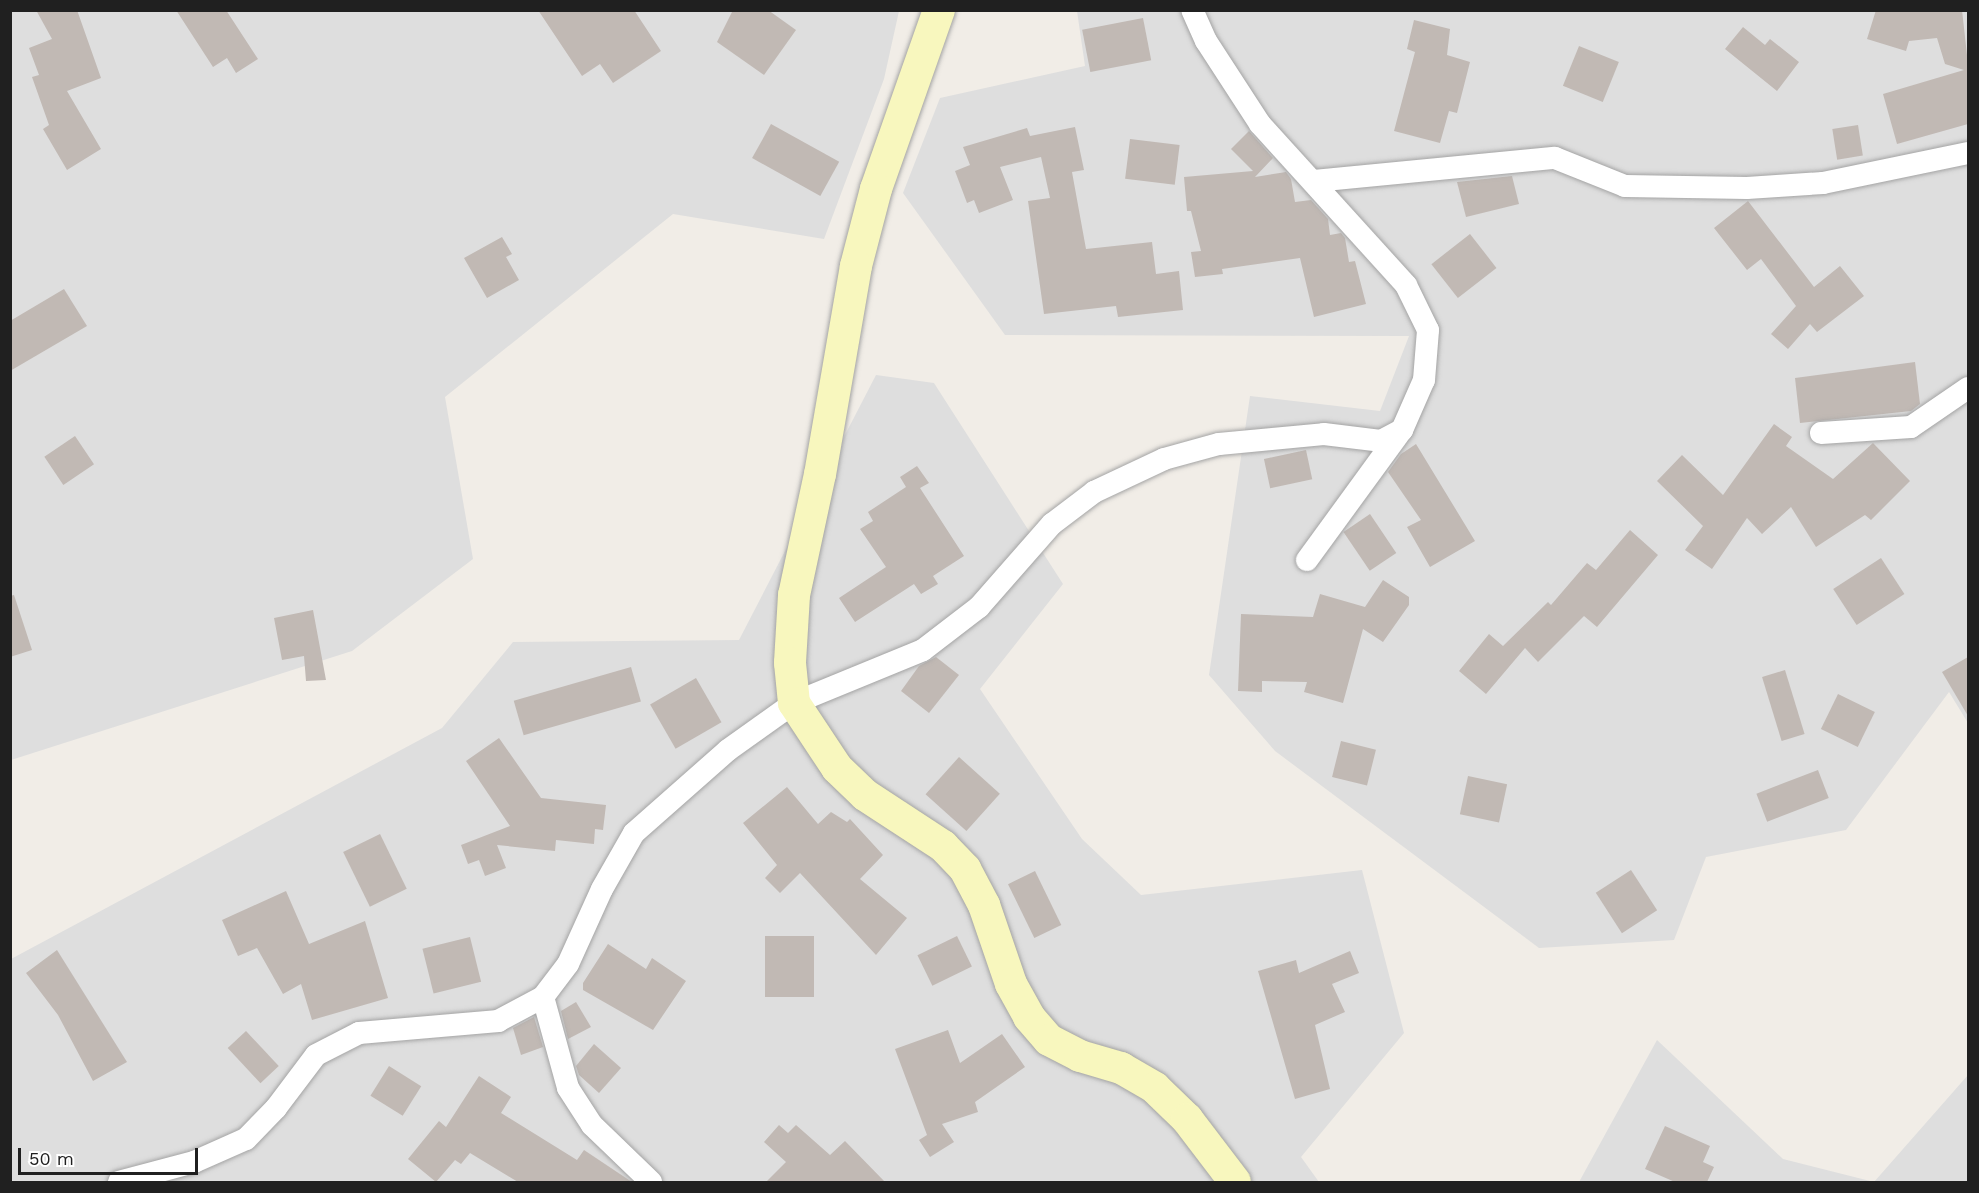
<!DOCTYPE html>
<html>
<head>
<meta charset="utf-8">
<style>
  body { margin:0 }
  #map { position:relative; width:1979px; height:1193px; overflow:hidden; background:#f1ede7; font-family:"Work Sans",sans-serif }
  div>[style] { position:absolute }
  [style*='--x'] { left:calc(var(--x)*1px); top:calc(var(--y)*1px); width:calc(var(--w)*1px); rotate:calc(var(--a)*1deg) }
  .residential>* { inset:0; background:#dedede }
  .building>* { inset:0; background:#c1b9b4; transform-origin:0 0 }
  .roads { filter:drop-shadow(0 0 2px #a4a4a4) drop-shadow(0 0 2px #a4a4a4) }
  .minor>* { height:22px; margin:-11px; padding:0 11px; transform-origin:11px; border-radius:11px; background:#fff }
  .secondary>* { height:32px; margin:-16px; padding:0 16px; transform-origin:16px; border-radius:16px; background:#f8f7be }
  span { translate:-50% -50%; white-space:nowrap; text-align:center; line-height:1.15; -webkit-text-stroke:6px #fff; paint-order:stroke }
  .frame { position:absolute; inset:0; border:12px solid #202020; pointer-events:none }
  .scale { position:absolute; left:18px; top:1148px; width:180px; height:27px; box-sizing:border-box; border:3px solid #202020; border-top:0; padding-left:8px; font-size:18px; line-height:21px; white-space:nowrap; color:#202020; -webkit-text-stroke:4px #fff; paint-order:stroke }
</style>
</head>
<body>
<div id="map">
  <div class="residential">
    <i style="clip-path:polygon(11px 11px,899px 11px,884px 79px,824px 239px,673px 214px,445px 397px,473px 559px,352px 651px,11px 760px)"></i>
    <i style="clip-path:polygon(1077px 11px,1968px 11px,1968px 723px,1949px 692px,1846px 830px,1706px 857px,1674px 940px,1539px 948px,1275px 751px,1209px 675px,1250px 396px,1380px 411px,1409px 336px,1005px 335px,903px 193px,940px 98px,1085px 66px)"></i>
    <i style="clip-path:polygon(876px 375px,934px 383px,1063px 584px,980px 689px,1082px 839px,1141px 895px,1362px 870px,1404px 1033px,1301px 1157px,1319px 1182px,11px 1182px,11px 959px,442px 728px,513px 642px,739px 640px)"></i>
    <i style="clip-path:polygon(1657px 1040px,1783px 1159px,1874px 1182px,1968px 1075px,1968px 1182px,1579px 1182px)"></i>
  </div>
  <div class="building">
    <i style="clip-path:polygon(36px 10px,77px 10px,101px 78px,67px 91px,101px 149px,67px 170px,43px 129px,49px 125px,32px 77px,39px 75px,29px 48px,52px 39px)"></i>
    <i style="clip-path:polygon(176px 10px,226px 10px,258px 59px,236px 73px,227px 58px,213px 67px)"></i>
    <i style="clip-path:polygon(538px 10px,634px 10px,661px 51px,613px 83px,600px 64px,582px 76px)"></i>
    <i style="clip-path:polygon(733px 10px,768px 10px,796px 30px,764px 75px,717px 42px)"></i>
    <i style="clip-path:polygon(1876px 10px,1962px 10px,1968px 64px,1968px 124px,1897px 144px,1883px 94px,1964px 70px,1945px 64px,1937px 38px,1909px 41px,1906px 51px,1867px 39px)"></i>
    <i style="left:1143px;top:18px;width:43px;height:62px;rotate:79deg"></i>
    <i style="clip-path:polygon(1414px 20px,1450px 29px,1447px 55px,1470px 62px,1457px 113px,1449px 111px,1440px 143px,1394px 131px,1415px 52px,1407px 49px)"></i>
    <i style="clip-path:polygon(1743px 27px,1765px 45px,1770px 39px,1799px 62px,1777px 91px,1725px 49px)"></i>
    <i style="left:1579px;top:46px;width:43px;height:43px;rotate:22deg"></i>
    <i style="left:771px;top:124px;width:78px;height:39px;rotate:29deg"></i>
    <i style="left:1858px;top:125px;width:31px;height:26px;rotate:81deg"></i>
    <i style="clip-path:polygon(1075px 127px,1084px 170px,1072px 172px,1086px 249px,1152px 242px,1156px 274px,1179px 271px,1183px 310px,1118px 317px,1116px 306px,1044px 314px,1028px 201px,1050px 198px,1041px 157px,1000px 167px,1013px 200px,979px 213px,974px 200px,967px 203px,955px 171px,970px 165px,963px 147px,1027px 128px,1030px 136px)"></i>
    <i style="clip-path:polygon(1249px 131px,1273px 158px,1255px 177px,1286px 172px,1291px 179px,1295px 202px,1311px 200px,1328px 219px,1330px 235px,1341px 233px,1345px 238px,1349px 262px,1355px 261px,1366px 304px,1314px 317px,1300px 258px,1222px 269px,1223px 274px,1195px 277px,1191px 252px,1201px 251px,1191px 211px,1187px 211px,1184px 177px,1253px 171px,1231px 149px)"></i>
    <i style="left:1130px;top:139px;width:50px;height:40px;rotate:7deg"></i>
    <i style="clip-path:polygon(1512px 176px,1519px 204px,1466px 217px,1457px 182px)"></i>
    <i style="clip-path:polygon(1748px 201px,1814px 287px,1840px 266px,1864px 296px,1817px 332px,1810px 324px,1788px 349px,1771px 334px,1796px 306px,1761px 259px,1747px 270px,1714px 228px)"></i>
    <i style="left:1470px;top:234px;width:43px;height:49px;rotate:52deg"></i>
    <i style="clip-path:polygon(502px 237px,512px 254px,506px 257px,519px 280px,487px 298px,464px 258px)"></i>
    <i style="clip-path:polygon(64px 289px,87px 326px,10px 371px,10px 321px)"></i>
    <i style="clip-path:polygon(1915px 362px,1920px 404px,1911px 411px,1800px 423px,1795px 378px)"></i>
    <i style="clip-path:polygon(1774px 424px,1792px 437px,1786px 446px,1833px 479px,1873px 443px,1910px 481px,1871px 520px,1865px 515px,1816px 547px,1791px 507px,1762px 534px,1747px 518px,1712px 569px,1685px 550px,1703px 526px,1657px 481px,1682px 455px,1723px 495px)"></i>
    <i style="left:75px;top:436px;width:34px;height:37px;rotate:56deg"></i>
    <i style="clip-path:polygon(1416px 444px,1475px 541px,1430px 567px,1407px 527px,1421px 520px,1388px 472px,1401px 454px)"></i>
    <i style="left:1306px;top:450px;width:30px;height:43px;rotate:78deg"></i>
    <i style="clip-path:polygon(917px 466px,929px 483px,920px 488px,964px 556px,933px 576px,938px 584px,921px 594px,914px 584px,855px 622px,839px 598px,886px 567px,860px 529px,873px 521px,868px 512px,906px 487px,900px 477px)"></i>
    <i style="left:1370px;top:514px;width:47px;height:32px;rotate:56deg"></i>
    <i style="clip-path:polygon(1630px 530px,1658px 555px,1597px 627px,1584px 616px,1538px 662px,1525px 648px,1486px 694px,1459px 671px,1489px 634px,1503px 646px,1548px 602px,1551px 605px,1587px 563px,1596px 570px)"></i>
    <i style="left:1881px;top:558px;width:43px;height:57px;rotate:57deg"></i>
    <i style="clip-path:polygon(1383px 580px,1409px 597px,1409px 605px,1383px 642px,1363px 629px,1343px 703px,1304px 692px,1307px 682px,1262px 681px,1262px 692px,1238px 691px,1241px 614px,1313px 617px,1320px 594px,1365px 607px)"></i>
    <i style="clip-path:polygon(14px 595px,32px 650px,10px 657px,10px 596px)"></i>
    <i style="clip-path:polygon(313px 610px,326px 680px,306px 681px,304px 656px,282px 660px,274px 618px)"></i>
    <i style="clip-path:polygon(936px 657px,959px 675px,929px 713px,901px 691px,919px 666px)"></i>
    <i style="clip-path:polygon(1968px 657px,1968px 716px,1942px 672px)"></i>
    <i style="left:631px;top:667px;width:36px;height:122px;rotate:74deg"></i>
    <i style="left:1785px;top:670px;width:67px;height:24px;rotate:73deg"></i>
    <i style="left:696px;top:678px;width:51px;height:53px;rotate:60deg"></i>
    <i style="left:1838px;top:694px;width:41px;height:39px;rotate:26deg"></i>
    <i style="clip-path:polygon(499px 738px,541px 798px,606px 805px,603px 830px,595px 829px,594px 844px,556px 840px,555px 851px,497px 845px,506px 868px,485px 876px,479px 860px,468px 864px,461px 845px,510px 826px,466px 761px)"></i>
    <i style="left:1341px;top:741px;width:36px;height:37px;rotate:14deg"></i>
    <i style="left:959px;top:757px;width:55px;height:50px;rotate:42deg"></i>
    <i style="left:1818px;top:770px;width:30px;height:66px;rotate:69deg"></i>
    <i style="left:1468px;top:776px;width:40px;height:39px;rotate:12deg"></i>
    <i style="clip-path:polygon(787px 787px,818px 824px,831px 812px,847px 822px,850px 819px,883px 855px,860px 879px,907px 918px,876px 955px,800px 873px,780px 893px,765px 878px,777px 865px,743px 823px)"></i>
    <i style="left:380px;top:834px;width:61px;height:41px;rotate:64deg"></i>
    <i style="left:1631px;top:870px;width:48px;height:42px;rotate:57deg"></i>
    <i style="left:1035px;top:871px;width:60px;height:30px;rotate:64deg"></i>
    <i style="clip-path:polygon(286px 891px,309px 944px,365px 921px,388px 998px,312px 1020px,301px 984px,283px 994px,257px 948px,238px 956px,222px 920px)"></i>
    <i style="left:765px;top:936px;width:49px;height:61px"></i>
    <i style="left:957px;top:936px;width:34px;height:44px;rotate:64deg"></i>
    <i style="left:470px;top:937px;width:46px;height:49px;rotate:76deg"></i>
    <i style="clip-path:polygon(608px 944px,646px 969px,652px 958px,686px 981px,653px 1030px,583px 990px,583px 983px)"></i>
    <i style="clip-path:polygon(57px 950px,127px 1062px,93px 1081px,58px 1015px,26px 973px)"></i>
    <i style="clip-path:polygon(1350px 951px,1359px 973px,1332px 984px,1345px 1012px,1315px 1025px,1330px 1089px,1295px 1099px,1258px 971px,1296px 960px,1299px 973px)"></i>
    <i style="clip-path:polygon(576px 1002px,591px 1027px,568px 1039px,561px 1011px)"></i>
    <i style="clip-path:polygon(534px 1017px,543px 1047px,521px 1055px,513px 1028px)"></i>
    <i style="clip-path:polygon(948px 1030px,960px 1063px,1002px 1034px,1025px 1067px,975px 1102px,978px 1112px,942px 1124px,954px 1142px,930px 1157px,919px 1140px,927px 1135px,895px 1049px)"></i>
    <i style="left:246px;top:1031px;width:48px;height:25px;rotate:47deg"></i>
    <i style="clip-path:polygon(594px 1044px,621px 1068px,599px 1093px,579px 1075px,576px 1066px)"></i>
    <i style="left:389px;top:1066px;width:38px;height:35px;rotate:32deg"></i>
    <i style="clip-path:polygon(479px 1076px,511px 1097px,501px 1113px,577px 1160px,584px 1150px,632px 1182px,518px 1182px,470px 1153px,461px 1164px,455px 1160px,436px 1182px,408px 1159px,439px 1121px,446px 1127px)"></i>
    <i style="clip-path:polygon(779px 1125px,788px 1133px,796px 1125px,830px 1155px,845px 1141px,885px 1182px,766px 1182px,786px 1162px,764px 1142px)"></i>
    <i style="clip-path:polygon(1665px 1126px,1710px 1146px,1703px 1162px,1714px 1167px,1707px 1182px,1675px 1182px,1645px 1169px)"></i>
  </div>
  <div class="roads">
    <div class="minor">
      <i style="--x:1314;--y:181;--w:242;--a:-5.5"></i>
      <i style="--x:1555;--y:158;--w:75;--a:21.8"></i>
      <i style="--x:1625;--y:186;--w:122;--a:0.9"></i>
      <i style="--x:1747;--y:188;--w:76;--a:-3.8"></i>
      <i style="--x:1823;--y:183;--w:148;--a:-11.7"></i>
      <i style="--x:1821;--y:433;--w:90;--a:-3.8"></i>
      <i style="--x:1911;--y:427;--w:69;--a:-34.4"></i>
      <i style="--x:1307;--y:560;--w:160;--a:-53.9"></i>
      <i style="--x:543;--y:997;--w:94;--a:74.6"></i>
      <i style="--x:568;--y:1088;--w:44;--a:57"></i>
      <i style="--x:592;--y:1125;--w:82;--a:44"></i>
      <i style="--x:119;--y:1182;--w:78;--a:-14.9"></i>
      <i style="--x:194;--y:1162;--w:57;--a:-23.9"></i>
      <i style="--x:246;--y:1139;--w:43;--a:-45.9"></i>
      <i style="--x:276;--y:1108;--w:66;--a:-53"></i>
      <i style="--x:316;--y:1055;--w:48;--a:-27.1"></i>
      <i style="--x:359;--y:1033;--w:140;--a:-4.9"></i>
      <i style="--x:498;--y:1021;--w:51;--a:-28.1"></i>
      <i style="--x:543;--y:997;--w:41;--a:-52.9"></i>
      <i style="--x:568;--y:964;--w:82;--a:-65.6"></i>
      <i style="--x:602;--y:889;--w:64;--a:-60.3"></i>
      <i style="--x:634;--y:833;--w:125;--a:-41.4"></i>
      <i style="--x:728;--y:750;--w:81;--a:-35.5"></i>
      <i style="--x:794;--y:703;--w:139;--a:-22.3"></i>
      <i style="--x:923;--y:650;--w:71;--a:-37.5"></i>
      <i style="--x:979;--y:607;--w:111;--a:-48.7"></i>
      <i style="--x:1052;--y:524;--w:53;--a:-37.3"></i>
      <i style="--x:1094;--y:492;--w:77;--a:-25.2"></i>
      <i style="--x:1164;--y:459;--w:57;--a:-15.3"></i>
      <i style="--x:1219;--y:444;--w:105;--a:-5.4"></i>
      <i style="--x:1324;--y:434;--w:57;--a:7"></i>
      <i style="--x:1381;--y:441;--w:24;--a:-28"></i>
      <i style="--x:1402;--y:430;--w:55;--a:-66.3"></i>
      <i style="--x:1424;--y:380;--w:50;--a:-85.4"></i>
      <i style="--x:1428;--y:330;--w:50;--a:-116.1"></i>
      <i style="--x:1406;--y:285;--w:217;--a:-132.2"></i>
      <i style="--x:1260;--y:124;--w:99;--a:-123"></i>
      <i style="--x:1206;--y:41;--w:34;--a:-114"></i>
    </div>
    <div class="secondary">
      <i style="--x:939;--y:10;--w:190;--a:109.4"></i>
      <i style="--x:876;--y:189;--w:80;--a:104.6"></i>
      <i style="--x:856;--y:266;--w:211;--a:99.8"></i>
      <i style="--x:820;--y:474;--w:124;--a:102.1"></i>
      <i style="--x:794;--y:595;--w:68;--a:93.4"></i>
      <i style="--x:790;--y:663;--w:40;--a:84.3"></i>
      <i style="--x:794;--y:703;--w:78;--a:56.5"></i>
      <i style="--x:837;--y:768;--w:39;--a:44"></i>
      <i style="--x:865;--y:795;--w:93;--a:33.2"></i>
      <i style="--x:943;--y:846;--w:32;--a:46"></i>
      <i style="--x:965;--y:869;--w:41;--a:62.2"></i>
      <i style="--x:984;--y:905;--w:83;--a:71.1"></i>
      <i style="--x:1011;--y:984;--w:38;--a:61"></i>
      <i style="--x:1029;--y:1017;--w:30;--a:49"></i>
      <i style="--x:1049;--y:1040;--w:35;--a:27"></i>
      <i style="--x:1080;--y:1056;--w:43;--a:16.3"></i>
      <i style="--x:1121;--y:1068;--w:39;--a:30"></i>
      <i style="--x:1155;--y:1088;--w:45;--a:44.1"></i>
      <i style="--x:1187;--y:1119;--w:79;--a:52.7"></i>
    </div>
  </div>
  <div class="frame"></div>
  <div class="scale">50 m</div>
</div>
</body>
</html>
